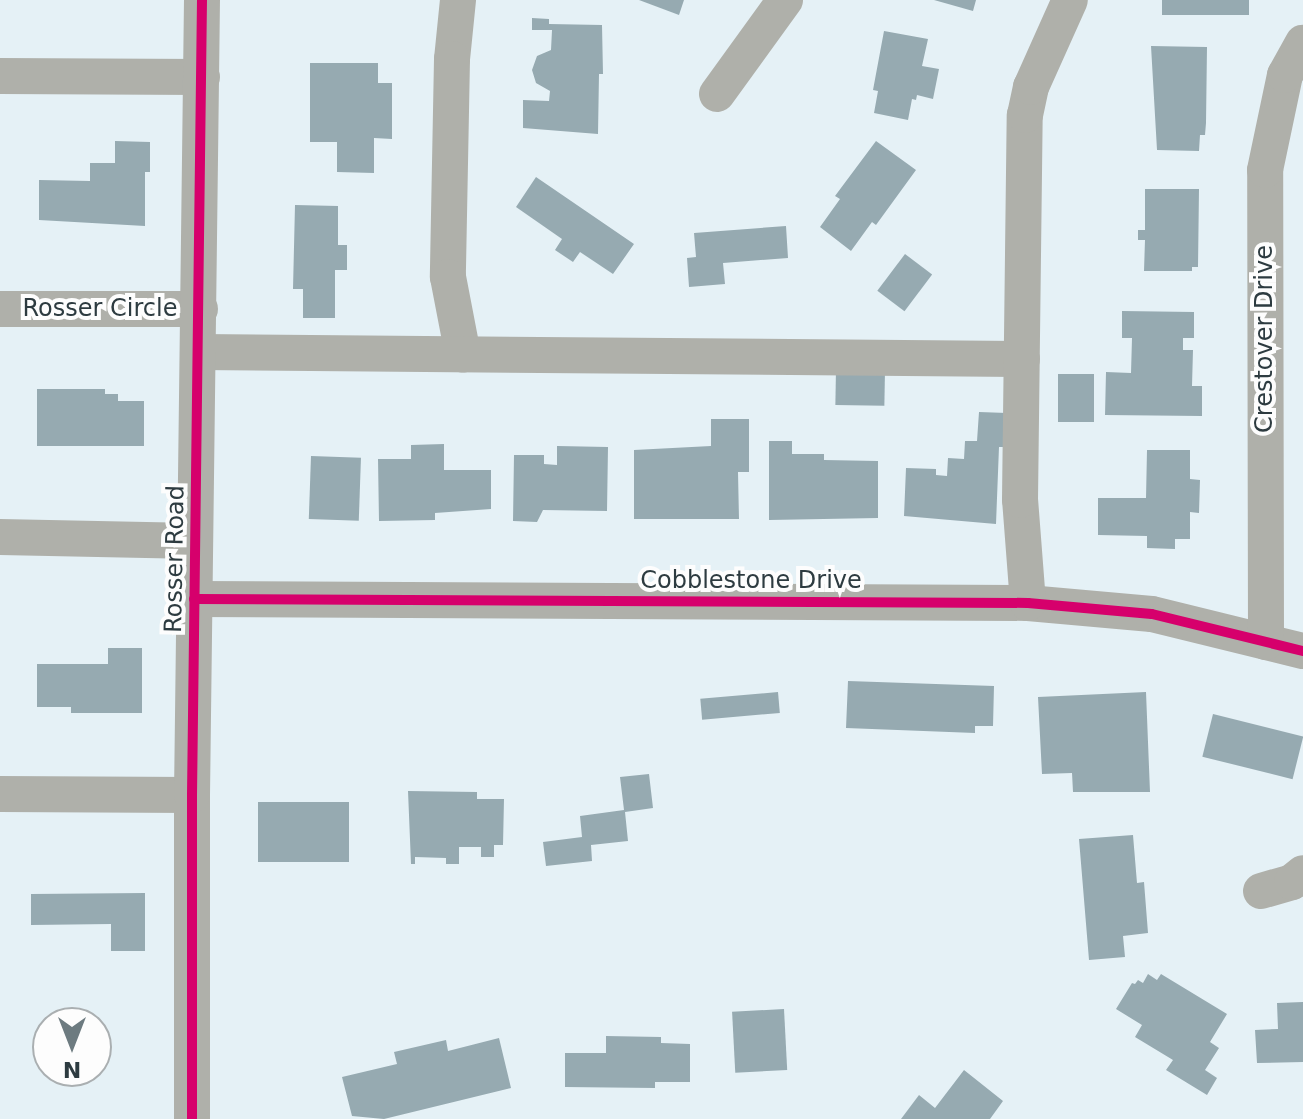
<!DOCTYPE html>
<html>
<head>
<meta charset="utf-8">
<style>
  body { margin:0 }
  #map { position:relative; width:1303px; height:1119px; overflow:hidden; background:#e5f1f6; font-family:"DejaVu Sans",sans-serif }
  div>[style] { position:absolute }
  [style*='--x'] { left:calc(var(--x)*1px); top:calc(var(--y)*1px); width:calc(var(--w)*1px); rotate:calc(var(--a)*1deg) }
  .building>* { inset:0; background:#96aab1; transform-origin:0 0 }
  .minor>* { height:36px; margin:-18px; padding:0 18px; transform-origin:18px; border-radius:18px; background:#afb0aa }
  .cycleway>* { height:10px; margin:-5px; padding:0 5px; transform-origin:5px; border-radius:5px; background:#d6006c }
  span { translate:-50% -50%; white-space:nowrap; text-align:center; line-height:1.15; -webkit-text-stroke:8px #fdfdfd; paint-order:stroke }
  .street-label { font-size:24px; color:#2d3b40 }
  .north { position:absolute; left:32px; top:1007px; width:80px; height:80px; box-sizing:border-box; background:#fdfdfd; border:2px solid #aaafb1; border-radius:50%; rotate:180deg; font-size:22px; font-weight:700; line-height:32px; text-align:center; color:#2d3b40 }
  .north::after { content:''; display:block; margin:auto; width:28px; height:36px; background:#6d7b80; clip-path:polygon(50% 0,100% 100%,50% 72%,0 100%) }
</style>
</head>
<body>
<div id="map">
  <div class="building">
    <i style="clip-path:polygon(639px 0,684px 0,679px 15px)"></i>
    <i style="clip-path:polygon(934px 0,976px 0,973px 11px)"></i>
    <i style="left:1162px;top:0;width:87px;height:15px"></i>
    <i style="clip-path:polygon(532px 18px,549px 19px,549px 24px,602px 25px,603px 74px,599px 74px,598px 134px,523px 128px,523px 100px,549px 101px,550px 91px,536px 83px,532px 70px,537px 56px,551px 50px,552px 30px,532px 30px)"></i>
    <i style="clip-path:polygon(884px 31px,928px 39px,922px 66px,939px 69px,933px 99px,917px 95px,916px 100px,912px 99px,908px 120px,874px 113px,878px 91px,873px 90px)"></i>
    <i style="clip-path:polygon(1151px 46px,1207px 47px,1206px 123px,1205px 135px,1200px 135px,1199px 151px,1157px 150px)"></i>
    <i style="clip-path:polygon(310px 63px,378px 63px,378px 83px,392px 83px,392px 139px,374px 138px,374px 173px,337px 172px,337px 142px,310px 142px)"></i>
    <i style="clip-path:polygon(115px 141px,150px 142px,150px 172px,145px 172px,145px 226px,39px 220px,39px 180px,90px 181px,90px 163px,115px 163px)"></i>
    <i style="clip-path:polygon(876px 141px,916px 170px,876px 225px,872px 222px,851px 251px,820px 227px,840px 199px,835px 196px)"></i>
    <i style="clip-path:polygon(536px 177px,634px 244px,613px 274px,580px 252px,573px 262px,555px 250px,562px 239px,516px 207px)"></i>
    <i style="clip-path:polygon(1145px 189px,1199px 189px,1198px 267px,1192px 267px,1192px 271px,1144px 271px,1145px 240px,1138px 240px,1138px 230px,1145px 230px)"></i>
    <i style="clip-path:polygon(295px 205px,338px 206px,338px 245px,347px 245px,347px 270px,335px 270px,335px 318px,303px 318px,303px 289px,293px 289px)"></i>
    <i style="clip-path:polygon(786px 226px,788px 258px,723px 263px,725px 284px,689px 287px,687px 258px,696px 257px,694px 233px)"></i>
    <i style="left:905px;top:254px;width:34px;height:46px;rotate:37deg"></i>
    <i style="clip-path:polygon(1122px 311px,1194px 312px,1194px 338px,1183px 338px,1183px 350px,1193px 350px,1192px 386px,1202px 386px,1202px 416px,1105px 415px,1106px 372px,1131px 373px,1132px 338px,1122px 338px)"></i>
    <i style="left:836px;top:369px;width:49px;height:36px;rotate:1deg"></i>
    <i style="left:1058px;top:374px;width:36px;height:48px"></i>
    <i style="clip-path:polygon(37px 389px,105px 389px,105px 394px,118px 394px,118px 401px,144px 401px,144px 446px,37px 446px)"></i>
    <i style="clip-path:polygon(979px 412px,1007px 413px,1005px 447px,999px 447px,996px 524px,904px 516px,906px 468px,936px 469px,936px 475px,947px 476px,948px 458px,964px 459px,965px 441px,977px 441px)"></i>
    <i style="clip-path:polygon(711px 419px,749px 419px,749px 472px,738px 472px,739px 519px,634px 519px,634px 450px,711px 446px)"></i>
    <i style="clip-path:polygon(769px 441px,792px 441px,792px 454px,824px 454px,824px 460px,878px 461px,878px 518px,769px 520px)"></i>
    <i style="clip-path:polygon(444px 444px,444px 470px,491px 470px,491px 509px,435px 513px,435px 520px,379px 521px,378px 459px,411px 459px,411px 445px)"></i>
    <i style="clip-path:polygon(557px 446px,608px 447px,607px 511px,543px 510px,537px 522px,513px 521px,514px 455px,544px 455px,544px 464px,557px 465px)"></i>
    <i style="clip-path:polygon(1147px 450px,1190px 450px,1190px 479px,1200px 480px,1199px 513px,1190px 512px,1190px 539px,1175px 539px,1175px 549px,1147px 548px,1147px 536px,1098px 535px,1098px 498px,1146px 498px)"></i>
    <i style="left:311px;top:456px;width:50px;height:63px;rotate:2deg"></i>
    <i style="clip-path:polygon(108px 648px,142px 648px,142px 713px,71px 713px,71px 707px,37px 707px,37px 664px,108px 664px)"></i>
    <i style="clip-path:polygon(848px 681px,994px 686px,993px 726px,975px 726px,975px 733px,846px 728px)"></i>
    <i style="left:778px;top:692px;width:21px;height:78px;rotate:85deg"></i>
    <i style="clip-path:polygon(1146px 692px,1150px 792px,1073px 792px,1072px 773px,1042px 774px,1038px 697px)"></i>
    <i style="left:1213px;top:714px;width:93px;height:44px;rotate:14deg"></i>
    <i style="clip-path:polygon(649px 774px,653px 808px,625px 812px,628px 841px,591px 845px,592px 861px,546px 866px,543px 842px,582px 837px,580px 816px,624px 810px,620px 777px)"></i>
    <i style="clip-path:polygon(408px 791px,477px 792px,477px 799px,504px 799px,503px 845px,494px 845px,494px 857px,481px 857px,481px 847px,459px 847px,459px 864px,446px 864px,446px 858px,415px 857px,415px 864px,411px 864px)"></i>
    <i style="left:258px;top:802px;width:91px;height:60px"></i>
    <i style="clip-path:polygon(1133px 835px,1137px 883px,1144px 882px,1148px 933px,1123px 936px,1125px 957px,1089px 960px,1079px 839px)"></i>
    <i style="clip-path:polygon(145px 893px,145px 951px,111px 951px,111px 924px,31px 925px,31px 894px)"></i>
    <i style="clip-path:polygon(1148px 974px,1157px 980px,1161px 974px,1227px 1014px,1210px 1042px,1219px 1048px,1205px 1070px,1217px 1078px,1207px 1095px,1166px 1070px,1173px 1060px,1135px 1037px,1142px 1025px,1116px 1009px,1132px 983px,1135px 984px,1138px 980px,1143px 983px)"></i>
    <i style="clip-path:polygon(1303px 1002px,1303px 1062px,1257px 1063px,1255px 1030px,1278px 1029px,1277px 1003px)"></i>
    <i style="left:784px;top:1009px;width:61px;height:52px;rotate:87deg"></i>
    <i style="clip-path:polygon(606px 1036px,661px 1037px,661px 1043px,690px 1044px,690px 1082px,655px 1082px,655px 1088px,565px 1087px,565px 1053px,606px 1053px)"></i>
    <i style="clip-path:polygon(499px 1038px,511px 1088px,384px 1119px,352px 1116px,342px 1077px,397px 1064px,394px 1052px,446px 1040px,448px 1051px)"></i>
    <i style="clip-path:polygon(964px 1070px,1003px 1101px,990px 1119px,901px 1119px,919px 1095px,935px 1108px)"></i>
  </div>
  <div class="minor">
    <i style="--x:458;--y:0;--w:59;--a:95.8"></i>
    <i style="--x:452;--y:59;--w:218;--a:91.1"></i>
    <i style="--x:448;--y:277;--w:79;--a:79.1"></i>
    <i style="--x:0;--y:76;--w:202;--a:0.3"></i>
    <i style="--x:717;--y:94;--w:116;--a:-54.1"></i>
    <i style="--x:0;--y:309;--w:200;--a:0"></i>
    <i style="--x:199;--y:352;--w:823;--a:0.49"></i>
    <i style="--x:0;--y:537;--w:195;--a:1.2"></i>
    <i style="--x:194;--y:599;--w:834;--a:0.27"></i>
    <i style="--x:1028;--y:603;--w:124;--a:5.1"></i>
    <i style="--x:1152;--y:614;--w:155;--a:13.8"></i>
    <i style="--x:1028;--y:603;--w:103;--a:-94.4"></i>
    <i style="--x:1020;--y:500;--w:385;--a:-89.3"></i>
    <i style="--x:1025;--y:115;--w:29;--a:-78"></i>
    <i style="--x:1031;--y:87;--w:95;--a:-65.9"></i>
    <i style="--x:1266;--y:642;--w:472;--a:-90.1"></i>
    <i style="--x:1265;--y:170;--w:97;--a:-78.1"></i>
    <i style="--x:1285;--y:75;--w:37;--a:-61"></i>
    <i style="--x:0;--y:794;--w:192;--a:0.3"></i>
    <i style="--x:1261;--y:891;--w:32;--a:-16"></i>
    <i style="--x:1292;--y:882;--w:14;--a:-39"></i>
    <i style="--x:192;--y:1119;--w:324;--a:-90"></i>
    <i style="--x:192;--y:795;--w:795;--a:-89.28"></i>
  </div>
  <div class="cycleway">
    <i style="--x:194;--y:599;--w:834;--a:0.27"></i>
    <i style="--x:1028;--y:603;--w:124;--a:5.1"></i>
    <i style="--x:1152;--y:614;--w:155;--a:13.8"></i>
    <i style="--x:192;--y:1119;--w:324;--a:-90"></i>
    <i style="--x:192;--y:795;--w:795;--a:-89.28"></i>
  </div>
  <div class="street-label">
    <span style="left:100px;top:309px">Rosser Circle</span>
    <span style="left:1265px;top:339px;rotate:-90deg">Crestover Drive</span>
    <span style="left:175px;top:559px;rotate:-89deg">Rosser Road</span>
    <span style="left:751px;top:581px">Cobblestone Drive</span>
  </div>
  <div class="north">N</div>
</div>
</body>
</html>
